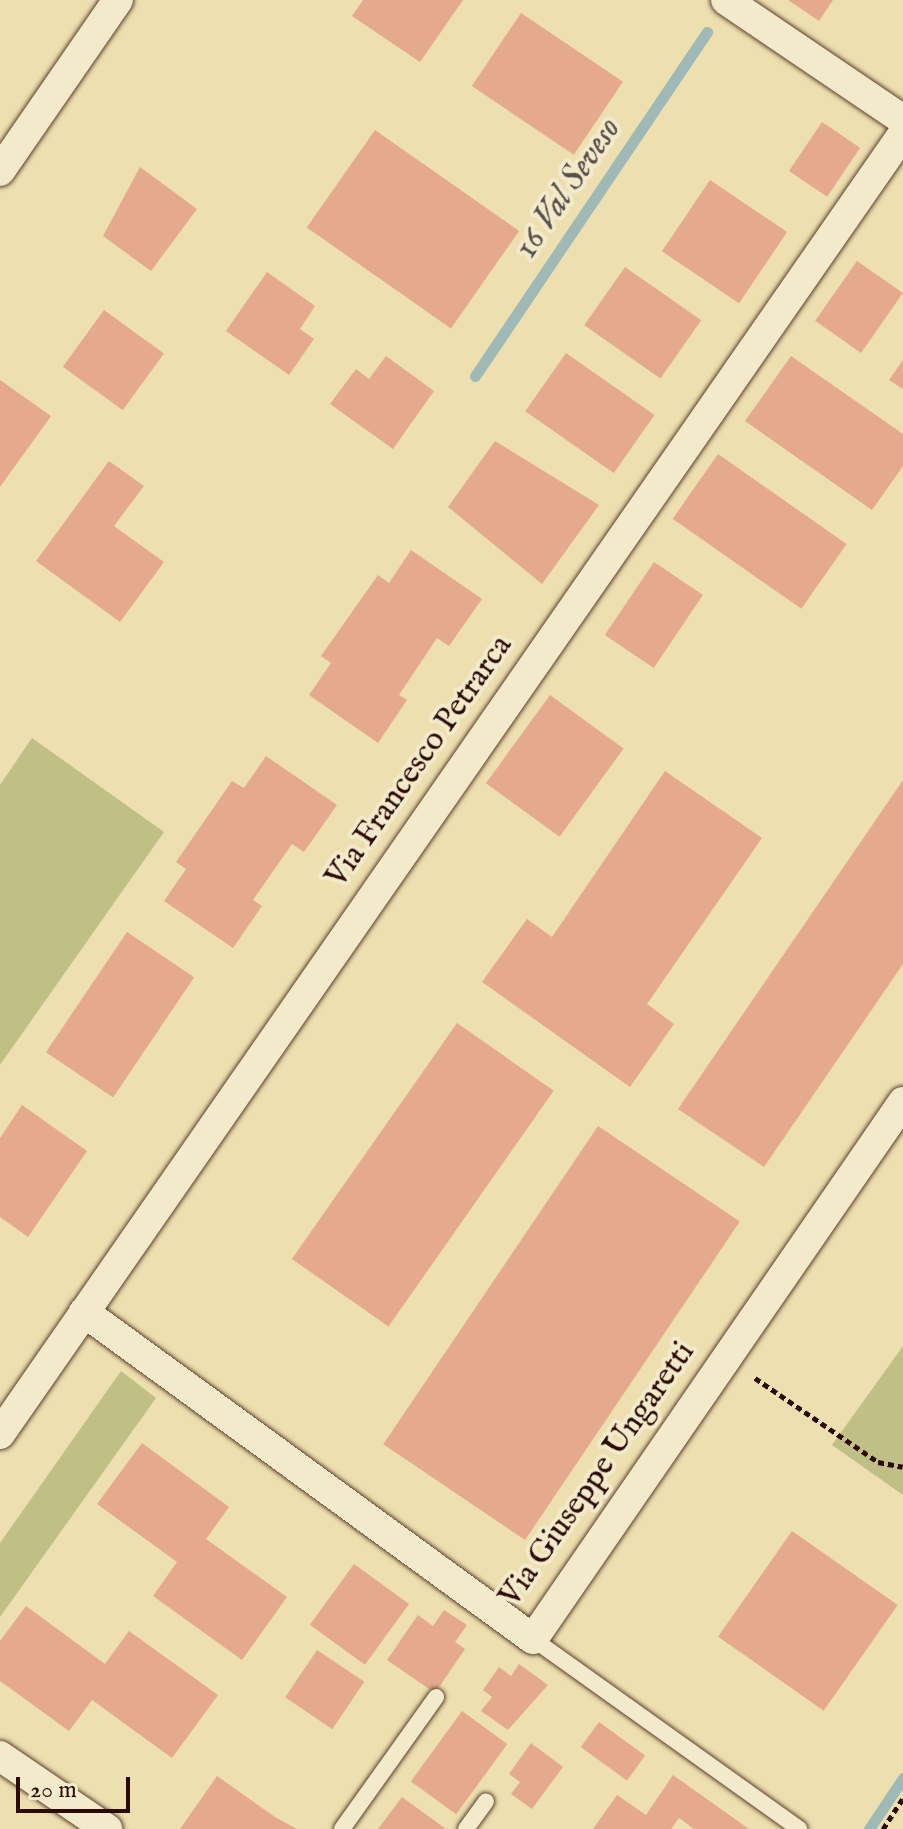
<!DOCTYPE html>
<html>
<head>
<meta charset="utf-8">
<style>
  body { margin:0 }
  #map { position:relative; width:903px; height:1829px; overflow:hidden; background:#eddfaf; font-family:"IM FELL English",serif }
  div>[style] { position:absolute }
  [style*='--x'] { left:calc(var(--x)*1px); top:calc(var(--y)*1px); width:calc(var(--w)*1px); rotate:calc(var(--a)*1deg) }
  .green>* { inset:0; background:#c0bf85 }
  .stream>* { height:11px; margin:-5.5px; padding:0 5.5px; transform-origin:5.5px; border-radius:5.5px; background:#9fb9b7 }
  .building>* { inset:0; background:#e5aa8d; transform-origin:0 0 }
  .path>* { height:5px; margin-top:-2.5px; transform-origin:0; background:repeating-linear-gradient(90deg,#2b0a01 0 6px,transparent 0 10px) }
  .roads { filter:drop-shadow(0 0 2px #5c3f2c) drop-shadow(0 0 2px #5c3f2c) }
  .service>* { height:16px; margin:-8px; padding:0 8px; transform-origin:8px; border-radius:8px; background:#f3eacb }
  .minor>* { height:30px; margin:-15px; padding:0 15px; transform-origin:15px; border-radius:15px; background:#f3eacb }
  span { translate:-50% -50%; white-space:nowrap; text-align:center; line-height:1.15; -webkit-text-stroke:8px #f3eacb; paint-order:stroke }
  .street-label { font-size:32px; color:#2b0a01 }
  .water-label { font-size:34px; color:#59504a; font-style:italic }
  .scale { position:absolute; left:16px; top:1777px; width:114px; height:36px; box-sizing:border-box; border:4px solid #2b0a01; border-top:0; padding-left:10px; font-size:24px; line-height:28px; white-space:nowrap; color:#2b0a01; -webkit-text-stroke:6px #f3eacb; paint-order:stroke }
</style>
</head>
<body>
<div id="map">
  <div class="green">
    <i style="clip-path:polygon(32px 738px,164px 832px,0 1065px,0 785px)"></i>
    <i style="clip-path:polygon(903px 1346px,903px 1495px,832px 1445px)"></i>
    <i style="clip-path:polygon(121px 1371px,156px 1398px,0 1617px,0 1543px)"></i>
  </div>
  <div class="stream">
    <i style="--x:475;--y:376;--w:415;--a:-56"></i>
    <i style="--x:869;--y:1829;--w:61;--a:-56.3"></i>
  </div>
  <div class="building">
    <i style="clip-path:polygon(363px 0,463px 0,420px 62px,352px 16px)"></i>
    <i style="clip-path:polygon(788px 0,833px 0,819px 21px)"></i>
    <i style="left:521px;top:13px;width:123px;height:88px;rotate:34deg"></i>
    <i style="left:822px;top:122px;width:46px;height:59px;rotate:34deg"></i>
    <i style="left:375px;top:130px;width:176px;height:119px;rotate:35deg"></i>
    <i style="clip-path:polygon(140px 167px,197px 209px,151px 271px,103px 236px)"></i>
    <i style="left:710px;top:180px;width:93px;height:86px;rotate:34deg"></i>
    <i style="left:857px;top:261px;width:56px;height:73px;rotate:35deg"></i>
    <i style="left:625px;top:267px;width:93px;height:71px;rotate:35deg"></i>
    <i style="clip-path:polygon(267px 272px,315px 306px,300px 329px,314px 339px,289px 375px,226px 331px)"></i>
    <i style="left:104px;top:310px;width:74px;height:70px;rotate:36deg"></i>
    <i style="left:566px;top:353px;width:108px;height:71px;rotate:35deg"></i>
    <i style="clip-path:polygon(386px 356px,434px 391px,393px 449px,330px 404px,356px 369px,369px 379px)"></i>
    <i style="clip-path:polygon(791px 356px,903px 434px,903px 466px,872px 510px,745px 421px)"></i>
    <i style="clip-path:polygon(903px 360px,903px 389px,889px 380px)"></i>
    <i style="clip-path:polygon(0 380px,51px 416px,0 487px)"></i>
    <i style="clip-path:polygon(495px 441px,599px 505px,542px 584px,448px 507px)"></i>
    <i style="left:718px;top:454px;width:157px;height:79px;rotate:35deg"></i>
    <i style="clip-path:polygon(109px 461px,144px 486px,114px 526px,164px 562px,120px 622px,36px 561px)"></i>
    <i style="clip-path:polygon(411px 550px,482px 599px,449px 646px,437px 638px,399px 695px,407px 700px,378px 743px,309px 695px,331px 663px,321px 656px,378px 575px,389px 583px)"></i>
    <i style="left:654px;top:562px;width:59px;height:88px;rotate:34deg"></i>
    <i style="left:550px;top:695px;width:91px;height:109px;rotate:36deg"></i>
    <i style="clip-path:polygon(266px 756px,337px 805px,304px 852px,292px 844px,253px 900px,262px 906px,233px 948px,164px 901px,186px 869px,176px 862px,232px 781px,244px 788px)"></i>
    <i style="clip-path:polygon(665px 771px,762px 838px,647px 1004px,674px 1024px,630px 1087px,482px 982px,527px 919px,552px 937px)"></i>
    <i style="clip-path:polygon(903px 780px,903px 964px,764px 1167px,678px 1109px)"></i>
    <i style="left:127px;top:932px;width:81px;height:145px;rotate:34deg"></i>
    <i style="left:457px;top:1023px;width:118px;height:288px;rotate:35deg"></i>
    <i style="clip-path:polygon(22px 1105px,87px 1151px,28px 1237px,0 1217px,0 1138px)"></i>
    <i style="left:598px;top:1126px;width:171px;height:384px;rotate:34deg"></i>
    <i style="clip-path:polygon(142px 1443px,229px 1507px,206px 1539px,287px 1597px,242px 1660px,153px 1596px,177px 1562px,97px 1504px)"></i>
    <i style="left:792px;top:1531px;width:129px;height:129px;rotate:35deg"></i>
    <i style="left:354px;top:1564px;width:68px;height:75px;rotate:36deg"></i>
    <i style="clip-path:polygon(26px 1606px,105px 1664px,129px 1631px,218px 1695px,172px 1758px,92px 1700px,69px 1731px,0 1681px,0 1641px)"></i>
    <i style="clip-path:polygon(444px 1610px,467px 1625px,455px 1642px,465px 1649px,435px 1693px,387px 1660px,418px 1615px,433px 1626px)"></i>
    <i style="left:317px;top:1650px;width:57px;height:57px;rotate:34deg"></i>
    <i style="clip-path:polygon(519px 1664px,548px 1685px,508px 1730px,481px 1711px,492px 1697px,483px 1690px,499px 1667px,511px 1676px)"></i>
    <i style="left:462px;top:1711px;width:56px;height:87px;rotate:36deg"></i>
    <i style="left:599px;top:1722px;width:57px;height:31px;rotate:36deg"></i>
    <i style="clip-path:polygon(531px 1743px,563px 1767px,532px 1809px,511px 1794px,520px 1782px,509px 1774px)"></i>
    <i style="clip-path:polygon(673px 1775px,749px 1829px,694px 1829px,679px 1818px,671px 1829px,593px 1829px,617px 1795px,646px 1815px)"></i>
    <i style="clip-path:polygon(217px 1776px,275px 1817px,297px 1829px,180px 1829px)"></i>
    <i style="clip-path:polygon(402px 1797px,446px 1829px,378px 1829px)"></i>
  </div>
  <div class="path">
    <i style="--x:755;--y:1378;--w:149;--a:34.3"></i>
    <i style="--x:878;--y:1462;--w:25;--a:11"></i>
    <i style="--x:883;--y:1829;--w:37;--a:-57"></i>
  </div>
  <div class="roads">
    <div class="service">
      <i style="--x:533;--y:1639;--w:327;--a:35.5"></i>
      <i style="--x:342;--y:1829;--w:162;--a:-54.5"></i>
      <i style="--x:466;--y:1829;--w:34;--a:-54"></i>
    </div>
    <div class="minor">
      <i style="--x:726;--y:0;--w:214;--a:34.1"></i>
      <i style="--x:0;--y:171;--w:208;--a:-55.4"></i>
      <i style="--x:84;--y:1312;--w:555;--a:36.07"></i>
      <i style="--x:533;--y:1639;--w:652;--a:-55.43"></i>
      <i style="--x:0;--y:1434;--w:1583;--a:-55.22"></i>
      <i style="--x:0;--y:1756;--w:130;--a:34.3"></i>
    </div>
  </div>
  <div class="street-label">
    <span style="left:420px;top:762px;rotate:-55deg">Via Francesco Petrarca</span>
    <span style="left:598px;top:1475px;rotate:-55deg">Via Giuseppe Ungaretti</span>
  </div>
  <div class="water-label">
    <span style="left:568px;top:188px;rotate:-56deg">16 Val Seveso</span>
  </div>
  <div class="scale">20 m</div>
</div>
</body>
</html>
